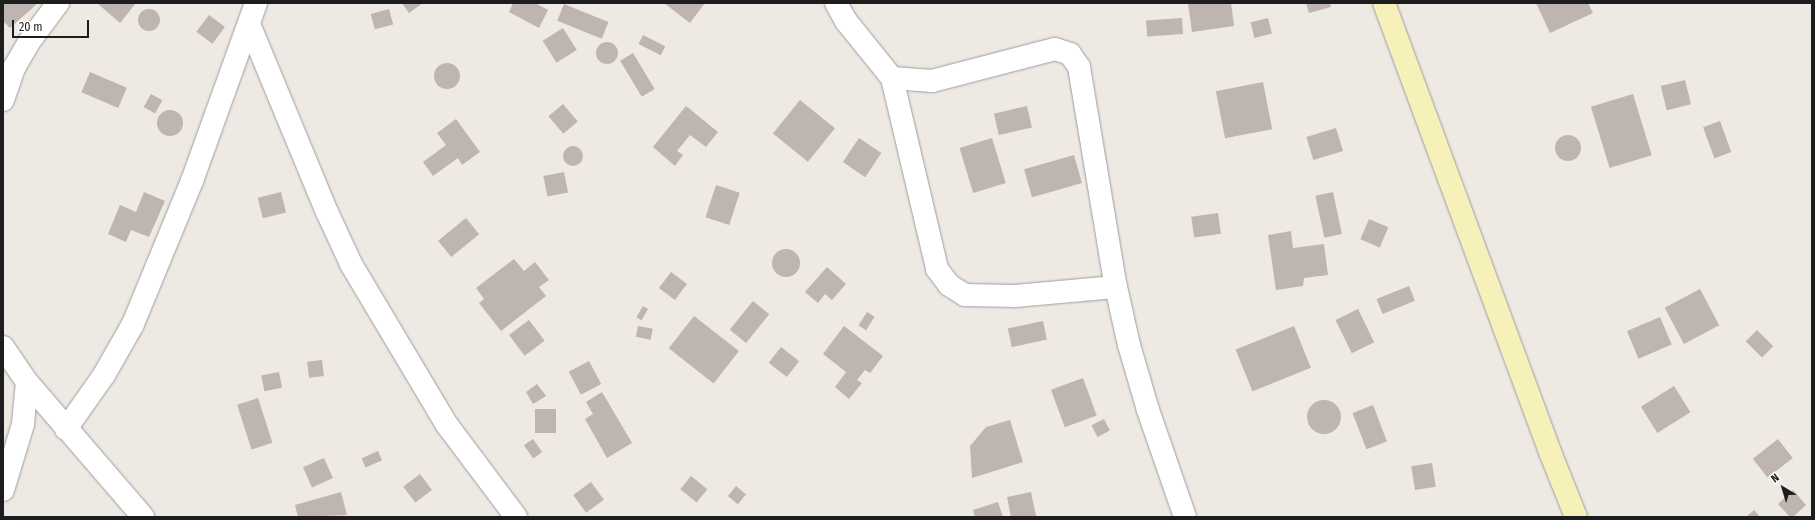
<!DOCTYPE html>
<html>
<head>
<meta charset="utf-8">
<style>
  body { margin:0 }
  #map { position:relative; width:1815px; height:520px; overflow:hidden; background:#eee9e3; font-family:"Fira Sans Condensed",sans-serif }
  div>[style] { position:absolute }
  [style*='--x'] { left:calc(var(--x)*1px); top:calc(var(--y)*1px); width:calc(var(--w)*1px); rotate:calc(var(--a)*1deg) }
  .building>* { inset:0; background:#beb4b0; transform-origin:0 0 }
  .round { border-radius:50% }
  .roads { filter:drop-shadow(0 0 1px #9e9e9e) drop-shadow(0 0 1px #9e9e9e) }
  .street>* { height:22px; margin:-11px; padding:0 11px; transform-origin:11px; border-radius:11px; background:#fff }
  .secondary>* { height:22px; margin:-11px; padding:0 11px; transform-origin:11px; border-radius:11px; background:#f6f0b9 }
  span { translate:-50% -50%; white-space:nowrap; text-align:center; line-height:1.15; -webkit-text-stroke:3px #fff; paint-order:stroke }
  .frame { position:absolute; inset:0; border:4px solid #1d1d1d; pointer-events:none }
  .north { position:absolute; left:1763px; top:468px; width:40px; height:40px; -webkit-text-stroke:3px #fff; paint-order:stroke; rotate:322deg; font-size:11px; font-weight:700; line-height:16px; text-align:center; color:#1d1d1d }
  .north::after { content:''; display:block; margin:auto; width:14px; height:18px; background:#1d1d1d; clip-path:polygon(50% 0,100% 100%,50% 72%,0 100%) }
  .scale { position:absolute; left:12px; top:20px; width:77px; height:18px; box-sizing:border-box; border:2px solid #1d1d1d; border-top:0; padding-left:5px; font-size:12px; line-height:14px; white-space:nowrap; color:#1d1d1d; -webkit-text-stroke:3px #fff; paint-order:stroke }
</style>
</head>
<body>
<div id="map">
  <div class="building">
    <i style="clip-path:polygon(3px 3px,38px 3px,10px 28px,3px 21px)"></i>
    <i style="clip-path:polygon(97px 3px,136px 3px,120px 23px)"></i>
    <i style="clip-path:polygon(402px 3px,423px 3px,409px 13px)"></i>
    <i style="clip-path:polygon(513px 3px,535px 3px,548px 10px,539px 28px,509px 12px)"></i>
    <i style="clip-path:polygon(664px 3px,705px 3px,690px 23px)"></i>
    <i style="clip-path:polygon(1188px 3px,1231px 3px,1234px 26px,1192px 32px)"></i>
    <i style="clip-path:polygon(1306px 3px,1330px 3px,1331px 7px,1309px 13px)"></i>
    <i style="clip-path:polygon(1536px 3px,1588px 3px,1593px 13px,1550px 33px)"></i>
    <i style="left:564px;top:4px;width:48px;height:18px;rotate:22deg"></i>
    <i class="round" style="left:138px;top:9px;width:22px;height:22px"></i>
    <i style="left:389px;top:9px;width:16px;height:19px;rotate:75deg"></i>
    <i style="left:209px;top:15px;width:20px;height:21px;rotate:37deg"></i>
    <i style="left:1182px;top:18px;width:16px;height:36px;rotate:86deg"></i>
    <i style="left:1268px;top:18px;width:16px;height:18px;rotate:76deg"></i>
    <i style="left:563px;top:28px;width:26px;height:24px;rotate:58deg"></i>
    <i style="left:643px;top:35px;width:25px;height:10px;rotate:27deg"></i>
    <i class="round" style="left:596px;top:42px;width:22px;height:22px"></i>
    <i style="left:633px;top:53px;width:42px;height:15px;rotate:59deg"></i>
    <i class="round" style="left:434px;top:63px;width:26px;height:26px"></i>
    <i style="left:90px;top:72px;width:40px;height:22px;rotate:23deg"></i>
    <i style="left:1685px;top:80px;width:25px;height:25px;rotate:76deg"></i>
    <i style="left:1263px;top:82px;width:48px;height:48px;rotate:79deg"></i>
    <i style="left:151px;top:94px;width:13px;height:15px;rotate:29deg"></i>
    <i style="left:1633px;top:94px;width:64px;height:44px;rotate:73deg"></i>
    <i style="left:800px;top:100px;width:45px;height:43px;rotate:39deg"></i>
    <i style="left:563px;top:104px;width:23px;height:19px;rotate:50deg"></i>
    <i style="clip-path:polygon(686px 106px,718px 132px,706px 147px,690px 135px,677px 151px,683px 155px,675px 166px,653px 147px)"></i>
    <i style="left:1027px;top:106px;width:22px;height:34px;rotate:77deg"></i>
    <i class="round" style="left:157px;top:110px;width:26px;height:26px"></i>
    <i style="clip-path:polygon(456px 119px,480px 152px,462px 165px,458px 158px,433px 176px,423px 162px,446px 145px,437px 133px)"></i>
    <i style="left:1720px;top:121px;width:33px;height:18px;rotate:70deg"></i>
    <i style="left:1336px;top:128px;width:24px;height:31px;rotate:73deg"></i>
    <i class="round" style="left:1555px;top:135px;width:26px;height:26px"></i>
    <i style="left:859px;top:138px;width:27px;height:29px;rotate:34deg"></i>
    <i style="left:992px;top:138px;width:47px;height:34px;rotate:73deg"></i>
    <i class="round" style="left:563px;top:146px;width:20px;height:20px"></i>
    <i style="left:1074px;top:155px;width:29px;height:52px;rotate:74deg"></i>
    <i style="left:564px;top:172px;width:21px;height:21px;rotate:79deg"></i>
    <i style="left:716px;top:185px;width:25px;height:34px;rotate:18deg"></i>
    <i style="clip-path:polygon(144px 192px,165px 201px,149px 237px,131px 230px,126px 242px,108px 234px,120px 205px,136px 212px)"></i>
    <i style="left:281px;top:192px;width:21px;height:24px;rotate:76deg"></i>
    <i style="left:1333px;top:192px;width:43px;height:18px;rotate:78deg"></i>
    <i style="left:1218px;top:213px;width:21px;height:27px;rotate:82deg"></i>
    <i style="left:466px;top:218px;width:21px;height:36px;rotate:51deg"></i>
    <i style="left:1369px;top:219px;width:21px;height:22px;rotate:23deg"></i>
    <i style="clip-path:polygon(1291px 231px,1293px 248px,1324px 244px,1328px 275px,1304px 278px,1303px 286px,1276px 290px,1268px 235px)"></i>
    <i class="round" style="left:772px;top:249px;width:28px;height:28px"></i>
    <i style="clip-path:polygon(514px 259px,524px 271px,535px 262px,549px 280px,539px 287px,546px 296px,501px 331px,479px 303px,484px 299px,476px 288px)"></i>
    <i style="clip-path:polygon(827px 267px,846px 284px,832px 300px,825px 294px,818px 303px,805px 292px)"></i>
    <i style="left:671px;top:272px;width:20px;height:20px;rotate:37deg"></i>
    <i style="left:1409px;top:286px;width:16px;height:35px;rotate:68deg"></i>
    <i style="left:1700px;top:289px;width:41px;height:40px;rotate:62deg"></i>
    <i style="left:753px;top:301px;width:21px;height:37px;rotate:39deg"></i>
    <i style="left:643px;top:306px;width:6px;height:13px;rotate:31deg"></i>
    <i style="left:1358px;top:309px;width:37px;height:25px;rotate:64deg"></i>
    <i style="left:867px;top:312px;width:9px;height:16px;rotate:32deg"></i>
    <i style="left:694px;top:316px;width:57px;height:41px;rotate:38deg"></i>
    <i style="left:1660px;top:317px;width:30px;height:36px;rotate:67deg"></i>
    <i style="left:529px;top:320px;width:26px;height:25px;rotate:53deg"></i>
    <i style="left:1043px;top:321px;width:19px;height:36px;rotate:78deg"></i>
    <i style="left:638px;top:326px;width:15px;height:11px;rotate:11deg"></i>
    <i style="clip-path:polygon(844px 326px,883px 356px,870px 373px,865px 370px,857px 380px,862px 383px,849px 399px,835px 387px,846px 372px,823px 354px)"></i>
    <i style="left:1294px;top:326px;width:45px;height:63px;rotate:68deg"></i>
    <i style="left:1757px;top:330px;width:23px;height:16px;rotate:45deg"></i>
    <i style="left:781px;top:347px;width:23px;height:20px;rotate:38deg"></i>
    <i style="left:322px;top:360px;width:16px;height:15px;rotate:83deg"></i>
    <i style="left:589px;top:361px;width:26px;height:23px;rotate:62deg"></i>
    <i style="left:279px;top:372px;width:16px;height:18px;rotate:79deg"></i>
    <i style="left:1083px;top:378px;width:40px;height:34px;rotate:70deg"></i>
    <i style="clip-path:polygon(537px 384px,546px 396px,533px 404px,526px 392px)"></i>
    <i style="left:1674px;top:386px;width:31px;height:39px;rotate:58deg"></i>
    <i style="clip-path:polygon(602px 392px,632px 443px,607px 458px,585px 419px,593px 414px,586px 402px)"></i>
    <i style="left:258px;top:398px;width:47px;height:22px;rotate:72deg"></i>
    <i class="round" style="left:1307px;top:400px;width:34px;height:34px"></i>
    <i style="left:1373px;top:405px;width:39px;height:22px;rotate:69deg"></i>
    <i style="left:535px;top:409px;width:21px;height:24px"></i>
    <i style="left:1104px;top:419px;width:13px;height:14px;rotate:63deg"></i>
    <i style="clip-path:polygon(1010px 420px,1023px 462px,972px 478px,970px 446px,986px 427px)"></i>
    <i style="left:533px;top:439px;width:16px;height:11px;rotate:55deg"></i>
    <i style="left:1778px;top:439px;width:24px;height:32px;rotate:52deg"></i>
    <i style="left:378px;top:451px;width:10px;height:18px;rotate:66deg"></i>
    <i style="left:324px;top:458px;width:22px;height:23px;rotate:66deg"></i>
    <i style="left:1432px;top:463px;width:24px;height:21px;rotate:81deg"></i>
    <i style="left:420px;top:474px;width:20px;height:21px;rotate:53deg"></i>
    <i style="left:691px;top:476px;width:21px;height:17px;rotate:39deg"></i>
    <i style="left:591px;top:482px;width:22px;height:22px;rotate:54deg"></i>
    <i style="left:736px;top:486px;width:13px;height:13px;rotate:39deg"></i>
    <i style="clip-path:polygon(1793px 490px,1806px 505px,1793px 517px,1790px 517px,1778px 504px)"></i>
    <i style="clip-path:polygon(341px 492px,347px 515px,298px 517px,295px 505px)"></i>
    <i style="clip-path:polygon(1031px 492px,1036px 516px,1011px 517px,1007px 497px)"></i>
    <i style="clip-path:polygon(998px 502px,1003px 517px,975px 517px,973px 510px)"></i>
    <i style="clip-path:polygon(1754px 510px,1760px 517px,1746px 517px)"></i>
  </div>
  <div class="roads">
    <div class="street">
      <i style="--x:836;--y:3;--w:21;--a:61"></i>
      <i style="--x:846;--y:21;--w:73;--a:51.1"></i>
      <i style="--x:892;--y:78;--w:40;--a:4.3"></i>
      <i style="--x:932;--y:81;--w:127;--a:-14.6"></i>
      <i style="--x:1055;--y:49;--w:16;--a:18"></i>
      <i style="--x:1070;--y:54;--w:16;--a:55"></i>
      <i style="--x:1079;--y:67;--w:223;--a:80.5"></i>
      <i style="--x:1116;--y:287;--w:59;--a:77.4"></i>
      <i style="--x:1129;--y:345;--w:68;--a:73.7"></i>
      <i style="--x:1148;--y:410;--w:113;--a:70.9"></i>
      <i style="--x:249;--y:24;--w:204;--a:67.5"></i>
      <i style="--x:327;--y:212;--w:57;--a:65.2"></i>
      <i style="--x:351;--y:264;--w:187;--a:59.2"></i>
      <i style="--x:447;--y:425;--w:115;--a:53.1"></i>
      <i style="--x:892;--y:78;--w:196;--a:76.7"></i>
      <i style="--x:937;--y:269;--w:20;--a:53"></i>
      <i style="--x:949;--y:285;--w:19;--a:32"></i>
      <i style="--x:965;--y:295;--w:50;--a:1.1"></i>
      <i style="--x:1015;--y:296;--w:101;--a:-5.1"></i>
      <i style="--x:3;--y:100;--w:34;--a:-71"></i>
      <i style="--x:14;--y:68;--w:30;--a:-60"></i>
      <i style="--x:29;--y:42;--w:49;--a:-53.4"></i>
      <i style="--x:3;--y:347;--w:42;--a:55.6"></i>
      <i style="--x:27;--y:382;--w:178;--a:49.3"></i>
      <i style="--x:66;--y:429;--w:66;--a:-54.9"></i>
      <i style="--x:104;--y:375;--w:59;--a:-60.4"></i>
      <i style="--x:133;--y:324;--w:155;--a:-67.6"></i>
      <i style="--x:192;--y:181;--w:189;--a:-70.2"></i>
      <i style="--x:3;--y:490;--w:69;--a:-73.1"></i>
      <i style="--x:23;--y:424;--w:42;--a:-84.6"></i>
    </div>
    <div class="secondary">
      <i style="--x:1384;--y:3;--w:479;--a:69.7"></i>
      <i style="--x:1550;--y:452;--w:70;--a:68.2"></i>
    </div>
  </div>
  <div class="frame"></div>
  <div class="north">N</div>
  <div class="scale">20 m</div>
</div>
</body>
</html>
